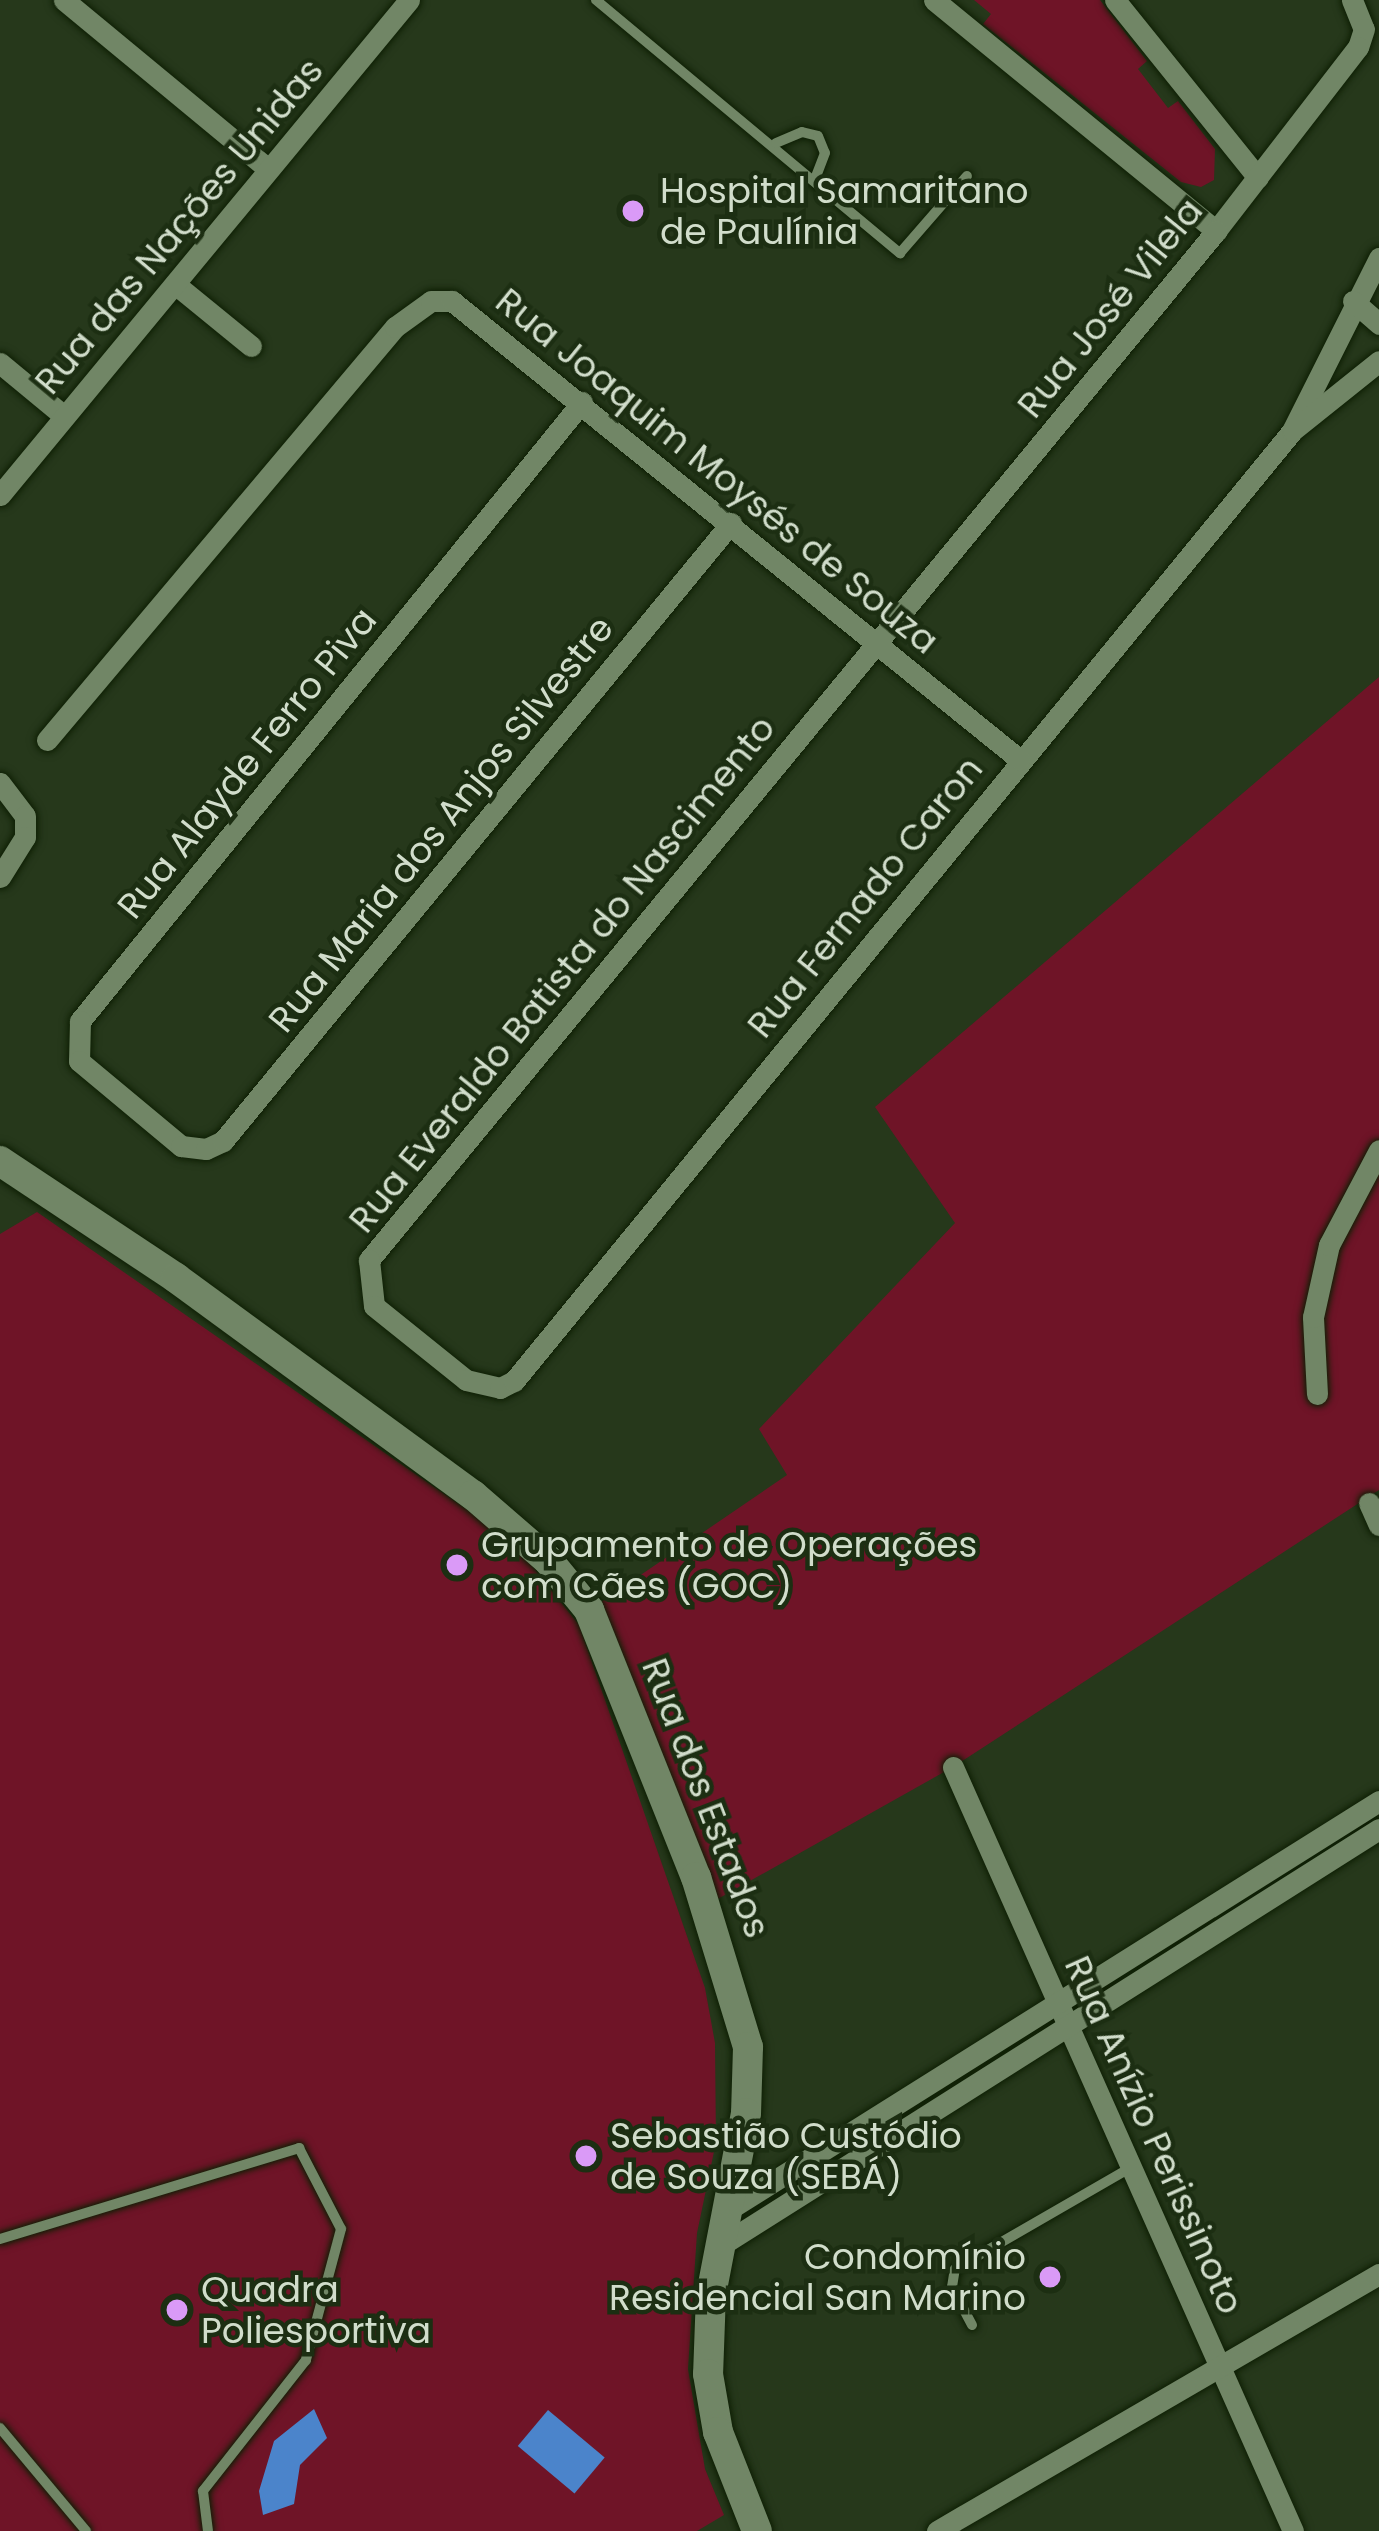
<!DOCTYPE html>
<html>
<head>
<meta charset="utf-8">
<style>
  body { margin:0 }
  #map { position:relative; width:1379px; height:2531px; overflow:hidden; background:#26381b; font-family:Poppins,sans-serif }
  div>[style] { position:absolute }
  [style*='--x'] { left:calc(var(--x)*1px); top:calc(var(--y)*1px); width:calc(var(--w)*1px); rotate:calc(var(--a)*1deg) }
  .green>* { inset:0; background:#6f1427 }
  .water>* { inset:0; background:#4b84cb; transform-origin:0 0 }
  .roads { filter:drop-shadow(0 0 3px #0e1f04) drop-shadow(0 0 3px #0e1f04) }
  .lane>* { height:10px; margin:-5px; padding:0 5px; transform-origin:5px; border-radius:5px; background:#718666 }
  .street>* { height:21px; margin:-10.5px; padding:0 10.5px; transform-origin:10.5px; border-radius:10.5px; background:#718666 }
  .secondary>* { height:30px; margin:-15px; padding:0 15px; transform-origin:15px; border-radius:15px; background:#718666 }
  .dots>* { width:33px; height:33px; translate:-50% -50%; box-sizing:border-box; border:6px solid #1c2e12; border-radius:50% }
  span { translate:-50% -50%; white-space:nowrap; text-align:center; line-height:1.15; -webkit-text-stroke:9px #1c2e12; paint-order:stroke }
  .poi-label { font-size:36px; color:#d1ddcb }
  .left { translate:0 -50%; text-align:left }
  .right { translate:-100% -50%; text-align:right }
  .street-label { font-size:36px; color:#d1ddcb }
</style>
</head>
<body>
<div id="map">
  <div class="green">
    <i style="clip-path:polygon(974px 0,1100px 0,1147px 61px,1138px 69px,1168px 108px,1178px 101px,1215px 149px,1214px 180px,1201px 187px,1181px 182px,983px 24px,991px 14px)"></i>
    <i style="clip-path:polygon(1379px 677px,1379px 1490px,953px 1767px,707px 1905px,585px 1613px,787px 1475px,759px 1429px,955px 1223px,875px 1107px)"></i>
    <i style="clip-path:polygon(37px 1212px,512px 1541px,579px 1625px,705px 1988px,715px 2043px,716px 2142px,697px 2233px,688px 2369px,705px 2469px,724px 2515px,697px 2531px,0 2531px,0 1234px)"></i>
  </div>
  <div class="water">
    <i style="clip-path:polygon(314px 2409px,327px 2438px,300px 2465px,294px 2504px,263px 2515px,259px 2491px,274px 2441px)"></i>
    <i style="left:548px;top:2410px;width:74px;height:47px;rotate:40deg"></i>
  </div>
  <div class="roads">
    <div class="lane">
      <i style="--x:596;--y:0;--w:396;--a:39.8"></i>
      <i style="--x:900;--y:253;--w:102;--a:-49"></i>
      <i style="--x:776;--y:143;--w:28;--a:-23"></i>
      <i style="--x:802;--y:132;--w:16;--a:14"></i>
      <i style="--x:818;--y:136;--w:18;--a:68"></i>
      <i style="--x:825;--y:153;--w:25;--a:111"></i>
      <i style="--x:0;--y:2239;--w:313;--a:-16.9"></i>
      <i style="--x:299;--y:2148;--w:91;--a:62.6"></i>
      <i style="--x:341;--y:2229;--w:136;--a:105"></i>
      <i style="--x:306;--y:2360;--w:167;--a:128.2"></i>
      <i style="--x:203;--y:2491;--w:40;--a:82.9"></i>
      <i style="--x:972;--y:2325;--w:43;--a:-117.8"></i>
      <i style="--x:952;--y:2287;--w:18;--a:-81"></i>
      <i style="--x:955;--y:2269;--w:202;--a:-30"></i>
      <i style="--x:0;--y:2428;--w:134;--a:50.1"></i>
    </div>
    <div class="street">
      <i style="--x:64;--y:0;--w:265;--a:39.6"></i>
      <i style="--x:934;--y:0;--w:365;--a:39.3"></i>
      <i style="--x:1115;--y:0;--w:228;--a:51.2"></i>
      <i style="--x:1352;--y:0;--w:31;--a:68"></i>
      <i style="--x:1364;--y:29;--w:19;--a:108"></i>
      <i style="--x:1358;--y:47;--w:232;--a:127.7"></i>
      <i style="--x:1216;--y:231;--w:1333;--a:129.46"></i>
      <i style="--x:369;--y:1260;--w:46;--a:83.8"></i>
      <i style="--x:374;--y:1306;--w:118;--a:38.8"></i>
      <i style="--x:466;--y:1380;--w:35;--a:13"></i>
      <i style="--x:500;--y:1388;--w:16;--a:-27"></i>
      <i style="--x:514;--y:1381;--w:1228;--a:-50.68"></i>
      <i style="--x:1292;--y:431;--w:194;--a:-63.3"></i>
      <i style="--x:175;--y:284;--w:98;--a:39.2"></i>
      <i style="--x:1353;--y:301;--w:35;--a:41"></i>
      <i style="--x:0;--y:363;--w:83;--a:39.6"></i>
      <i style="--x:582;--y:402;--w:797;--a:129.04"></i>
      <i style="--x:80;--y:1021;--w:40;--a:91.4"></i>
      <i style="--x:79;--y:1061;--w:133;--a:39.8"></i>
      <i style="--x:181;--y:1146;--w:25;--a:7"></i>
      <i style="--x:206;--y:1149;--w:19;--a:-25"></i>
      <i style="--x:223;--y:1141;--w:800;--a:-50.58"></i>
      <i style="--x:1293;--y:430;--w:110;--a:-38.7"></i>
      <i style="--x:0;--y:495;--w:642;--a:-50.43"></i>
      <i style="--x:47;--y:740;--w:540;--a:-49.88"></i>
      <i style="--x:395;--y:327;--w:44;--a:-35.8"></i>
      <i style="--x:431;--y:301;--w:21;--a:0"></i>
      <i style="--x:452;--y:301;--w:729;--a:38.93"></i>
      <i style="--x:0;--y:783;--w:41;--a:52.9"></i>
      <i style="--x:25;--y:816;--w:21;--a:90"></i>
      <i style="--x:25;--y:837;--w:47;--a:122"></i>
      <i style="--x:1317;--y:1394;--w:77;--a:-93"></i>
      <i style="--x:1313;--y:1317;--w:74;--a:-77.5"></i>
      <i style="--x:1329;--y:1245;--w:107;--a:-62.2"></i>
      <i style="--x:1369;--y:1503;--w:24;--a:66"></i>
      <i style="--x:953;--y:1767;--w:836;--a:66.01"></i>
      <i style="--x:731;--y:2208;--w:765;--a:-32.13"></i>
      <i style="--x:720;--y:2246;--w:780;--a:-32.32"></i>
      <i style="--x:937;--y:2531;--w:511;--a:-30.18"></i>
    </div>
    <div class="secondary">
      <i style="--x:0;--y:1161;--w:211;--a:33.6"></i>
      <i style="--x:176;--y:1278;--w:368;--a:36.2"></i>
      <i style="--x:473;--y:1495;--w:99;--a:40.9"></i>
      <i style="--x:548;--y:1560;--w:65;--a:50.6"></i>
      <i style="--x:589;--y:1610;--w:288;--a:68.2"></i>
      <i style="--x:696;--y:1877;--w:178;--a:73"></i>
      <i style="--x:748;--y:2047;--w:66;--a:91.7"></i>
      <i style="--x:746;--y:2113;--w:184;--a:100.9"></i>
      <i style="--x:711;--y:2294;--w:80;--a:92.1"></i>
      <i style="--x:708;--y:2374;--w:59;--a:80.2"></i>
      <i style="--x:718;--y:2432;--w:106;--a:68.5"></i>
    </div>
  </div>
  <div class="dots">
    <i style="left:633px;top:211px;background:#da9af7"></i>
    <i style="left:457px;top:1565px;background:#da9af7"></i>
    <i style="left:586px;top:2156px;background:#da9af7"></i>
    <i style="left:1050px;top:2277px;background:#da9af7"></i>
    <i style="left:177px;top:2310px;background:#da9af7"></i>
  </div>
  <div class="poi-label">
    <span class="left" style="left:660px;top:211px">Hospital Samaritano<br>de Paulínia</span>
    <span class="left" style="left:481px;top:1565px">Grupamento de Operações<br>com Cães (GOC)</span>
    <span class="left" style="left:610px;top:2156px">Sebastião Custódio<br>de Souza (SEBÁ)</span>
    <span class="right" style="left:1026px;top:2277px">Condomínio<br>Residencial San Marino</span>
    <span class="left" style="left:201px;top:2310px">Quadra<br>Poliesportiva</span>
  </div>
  <div class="street-label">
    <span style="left:179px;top:226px;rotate:-50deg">Rua das Nações Unidas</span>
    <span style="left:1110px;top:308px;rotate:-51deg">Rua José Vilela</span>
    <span style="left:717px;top:471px;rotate:39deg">Rua Joaquim Moysés de Souza</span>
    <span style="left:247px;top:763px;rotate:-51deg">Rua Alayde Ferro Piva</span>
    <span style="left:441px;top:824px;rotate:-51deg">Rua Maria dos Anjos Silvestre</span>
    <span style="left:865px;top:897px;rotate:-51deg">Rua Fernado Caron</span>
    <span style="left:562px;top:974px;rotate:-51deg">Rua Everaldo Batista do Nascimento</span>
    <span style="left:706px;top:1798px;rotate:69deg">Rua dos Estados</span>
    <span style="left:1154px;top:2135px;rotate:66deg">Rua Anízio Perissinoto</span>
  </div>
</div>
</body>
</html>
